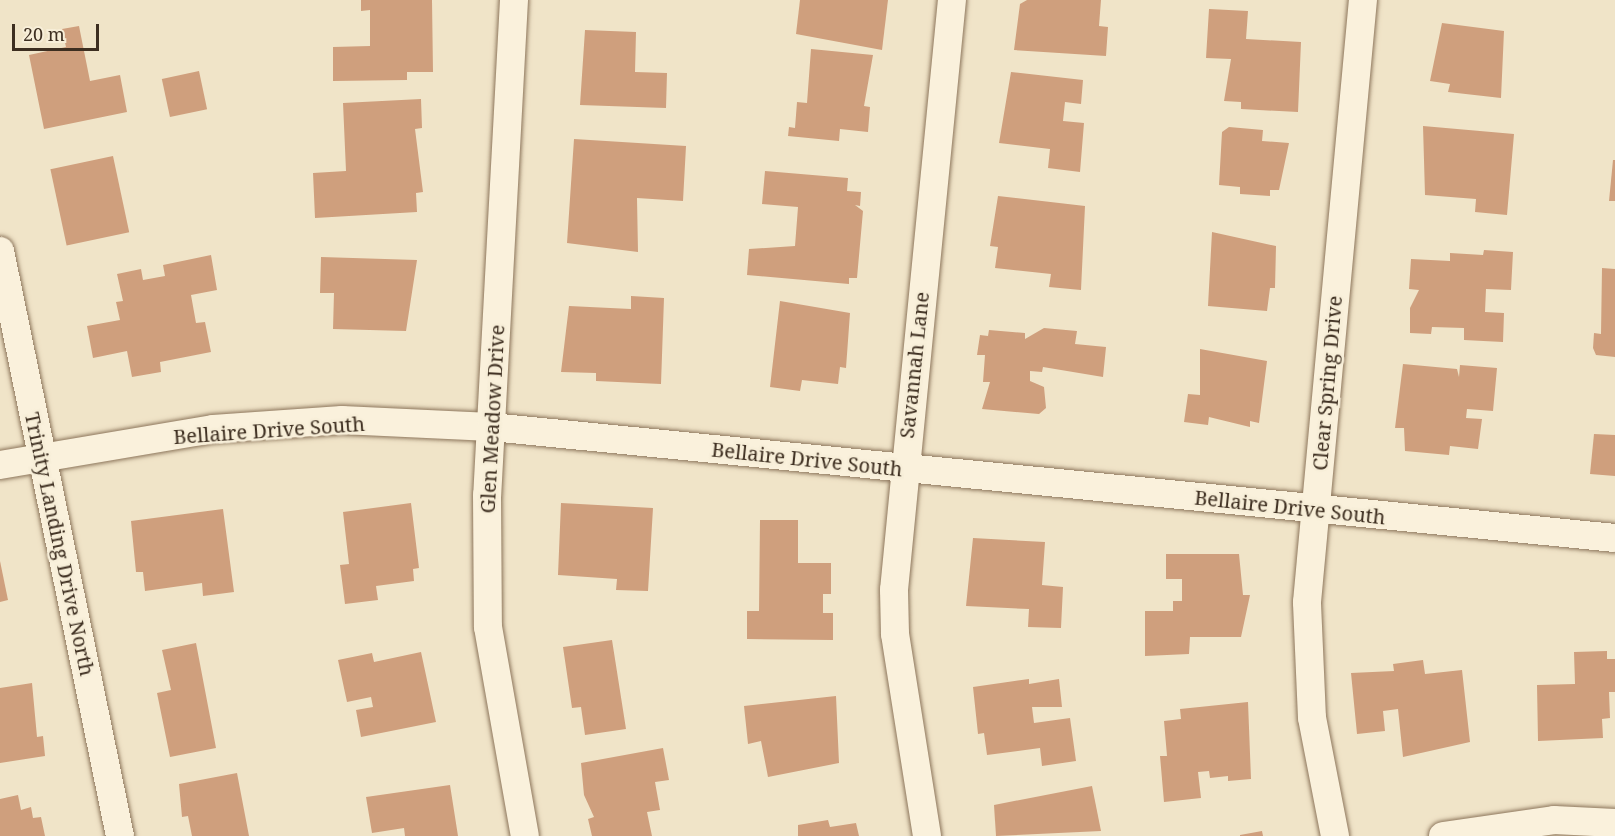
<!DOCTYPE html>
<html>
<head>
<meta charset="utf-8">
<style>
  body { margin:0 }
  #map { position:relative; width:1615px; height:836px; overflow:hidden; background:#f0e4c8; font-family:"Noto Serif",serif }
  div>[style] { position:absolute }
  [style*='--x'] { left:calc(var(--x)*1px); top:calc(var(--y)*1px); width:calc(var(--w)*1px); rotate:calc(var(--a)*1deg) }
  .building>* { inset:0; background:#cf9f7d; transform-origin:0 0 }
  .roads { filter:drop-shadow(0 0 2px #8d765c) drop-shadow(0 0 2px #8d765c) }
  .minor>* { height:28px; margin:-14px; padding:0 14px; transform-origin:14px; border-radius:14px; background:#faf1dc }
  span { translate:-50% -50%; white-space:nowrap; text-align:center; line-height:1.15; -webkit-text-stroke:5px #f7eed8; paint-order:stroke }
  .street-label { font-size:20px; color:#3d2e20 }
  .scale { position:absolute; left:12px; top:24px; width:87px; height:27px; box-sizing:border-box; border:3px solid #3d2e20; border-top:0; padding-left:8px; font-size:18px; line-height:21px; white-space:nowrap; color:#3d2e20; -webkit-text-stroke:4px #f7eed8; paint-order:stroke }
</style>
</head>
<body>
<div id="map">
  <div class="building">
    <i style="clip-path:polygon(361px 0,432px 0,433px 72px,407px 72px,407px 80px,333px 81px,333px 47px,370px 46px,370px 10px,361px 11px)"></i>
    <i style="clip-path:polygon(800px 0,888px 0,882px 50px,796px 34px)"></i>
    <i style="clip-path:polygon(1027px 0,1101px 0,1099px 26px,1108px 27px,1106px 56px,1014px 50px,1020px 4px)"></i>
    <i style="clip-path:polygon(1209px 9px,1248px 11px,1246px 39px,1301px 42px,1298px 112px,1241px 109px,1241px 102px,1224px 101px,1231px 59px,1206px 58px)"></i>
    <i style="clip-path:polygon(1442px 23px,1504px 31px,1501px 98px,1448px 92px,1450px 84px,1430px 81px)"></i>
    <i style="clip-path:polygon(79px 26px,90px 81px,120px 75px,127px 112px,44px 129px,29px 55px,66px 47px,62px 29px)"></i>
    <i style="clip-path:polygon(585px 30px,636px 32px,635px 72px,667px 73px,666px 108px,580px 105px)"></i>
    <i style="clip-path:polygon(811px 49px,873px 55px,864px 106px,870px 107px,868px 132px,840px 129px,839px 141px,788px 136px,789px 127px,795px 128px,797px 102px,807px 103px)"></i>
    <i style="left:199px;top:71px;width:39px;height:38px;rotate:78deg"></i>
    <i style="clip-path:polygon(1011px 72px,1083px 80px,1081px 104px,1065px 102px,1063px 121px,1084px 123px,1080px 172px,1048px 168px,1050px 149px,999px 143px)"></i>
    <i style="clip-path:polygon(421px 99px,422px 128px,415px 129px,423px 192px,416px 193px,417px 212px,315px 218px,313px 173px,346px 171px,343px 103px)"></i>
    <i style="clip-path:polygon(1423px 126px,1514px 134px,1507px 215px,1475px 212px,1476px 199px,1425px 195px)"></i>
    <i style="clip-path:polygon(1229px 127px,1263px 130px,1262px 141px,1289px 143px,1279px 190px,1270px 190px,1270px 196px,1240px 194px,1240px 187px,1219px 185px,1222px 132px)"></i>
    <i style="clip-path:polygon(574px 139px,686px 146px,683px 201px,637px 198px,638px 252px,567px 243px)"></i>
    <i style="left:113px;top:156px;width:78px;height:64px;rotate:78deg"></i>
    <i style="clip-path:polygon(1613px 160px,1615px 160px,1615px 201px,1609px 201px)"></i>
    <i style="clip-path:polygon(765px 171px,848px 178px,847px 191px,861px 192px,860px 206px,855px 205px,863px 211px,857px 278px,849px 278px,849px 284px,747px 275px,749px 249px,795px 246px,798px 207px,762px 204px)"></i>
    <i style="clip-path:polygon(998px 196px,1085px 206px,1081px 290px,1049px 287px,1051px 274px,995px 268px,998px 247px,990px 246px)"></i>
    <i style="clip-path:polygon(1212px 232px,1276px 246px,1275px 288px,1270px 288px,1267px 311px,1208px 306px)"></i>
    <i style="clip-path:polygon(1484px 250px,1513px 252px,1511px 290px,1486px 289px,1485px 312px,1504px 313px,1503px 342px,1464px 340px,1464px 328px,1432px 327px,1431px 334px,1410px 333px,1410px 308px,1419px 290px,1409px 289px,1411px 259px,1450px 261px,1450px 253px,1483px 255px)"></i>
    <i style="clip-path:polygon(211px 255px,217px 290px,191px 295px,196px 323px,205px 322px,211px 352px,160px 362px,161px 372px,132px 377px,127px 351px,93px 358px,87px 326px,120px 320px,116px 302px,123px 301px,117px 274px,141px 269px,143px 280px,165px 276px,163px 265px)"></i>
    <i style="clip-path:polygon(321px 257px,417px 260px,406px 331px,333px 329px,334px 293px,320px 293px)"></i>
    <i style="clip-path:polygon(1602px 268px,1615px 269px,1615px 357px,1596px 355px,1593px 348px,1594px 333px,1601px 334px)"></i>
    <i style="clip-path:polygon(631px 296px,664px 298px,661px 384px,596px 381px,596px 373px,561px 372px,569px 306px,631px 309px)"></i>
    <i style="clip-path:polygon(780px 301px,850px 313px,846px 368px,840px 367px,838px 384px,802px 380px,800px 391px,770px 387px)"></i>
    <i style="clip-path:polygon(1044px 328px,1077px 331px,1075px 344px,1106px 347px,1103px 377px,1043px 367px,1042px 372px,1030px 371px,1030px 381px,1044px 387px,1046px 408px,1039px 414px,982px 409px,990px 382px,983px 382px,985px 355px,977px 355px,980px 335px,988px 336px,989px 330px,1025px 333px,1025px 339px)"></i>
    <i style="clip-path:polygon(1200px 349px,1267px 361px,1259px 423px,1250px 421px,1250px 427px,1209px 417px,1208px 425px,1184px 422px,1188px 394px,1200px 395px)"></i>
    <i style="clip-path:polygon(1403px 364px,1457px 369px,1459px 377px,1460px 365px,1497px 368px,1493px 411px,1467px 409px,1466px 418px,1482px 419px,1478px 449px,1450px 446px,1449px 455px,1405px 451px,1404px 428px,1395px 428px)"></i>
    <i style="clip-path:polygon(1594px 434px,1615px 435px,1615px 476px,1590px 474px)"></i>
    <i style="clip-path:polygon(411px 503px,419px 568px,413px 569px,414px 581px,376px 586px,378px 600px,345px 604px,340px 565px,349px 564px,343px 512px)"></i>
    <i style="clip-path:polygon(561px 503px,653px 508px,648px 591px,616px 590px,617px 579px,558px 575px)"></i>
    <i style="clip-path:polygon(223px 509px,234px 592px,203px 596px,202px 583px,145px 591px,143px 572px,136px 572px,131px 521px)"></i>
    <i style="clip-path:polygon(760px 520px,798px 520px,798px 563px,831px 563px,831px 594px,823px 594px,823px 613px,833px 613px,833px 640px,747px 639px,747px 611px,759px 611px)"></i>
    <i style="clip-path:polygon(973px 538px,1045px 542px,1042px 585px,1063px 587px,1061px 628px,1028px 627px,1029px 609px,966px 606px)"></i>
    <i style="clip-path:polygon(1166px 554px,1239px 554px,1243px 595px,1250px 595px,1241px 637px,1190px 637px,1189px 654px,1145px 656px,1145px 611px,1173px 611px,1173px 601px,1182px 601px,1182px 579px,1166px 579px)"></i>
    <i style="clip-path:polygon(0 561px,8px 600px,0 602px)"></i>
    <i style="clip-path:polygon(612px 640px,626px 729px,585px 735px,581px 707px,572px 708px,563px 647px)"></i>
    <i style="clip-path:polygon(196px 643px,216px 748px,170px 757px,157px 693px,171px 690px,162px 650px)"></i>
    <i style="clip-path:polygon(1607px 651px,1607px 659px,1615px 659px,1615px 692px,1609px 692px,1610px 718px,1602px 719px,1603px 738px,1538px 741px,1537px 685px,1575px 684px,1574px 652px)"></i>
    <i style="clip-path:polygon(421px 652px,436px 722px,361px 737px,356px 710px,373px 707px,371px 697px,347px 702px,338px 660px,372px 653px,374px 662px)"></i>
    <i style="clip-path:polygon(1423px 660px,1425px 674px,1462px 670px,1470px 742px,1403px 757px,1398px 709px,1383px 711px,1385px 731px,1357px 734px,1351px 673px,1394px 671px,1393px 664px)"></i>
    <i style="clip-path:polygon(1029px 679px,1029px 684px,1059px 679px,1062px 707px,1032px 707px,1034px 723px,1070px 718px,1076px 761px,1042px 766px,1040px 748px,987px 755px,984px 733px,978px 734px,973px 687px)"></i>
    <i style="clip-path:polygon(32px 683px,37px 737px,43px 736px,45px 756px,0 763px,0 688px)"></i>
    <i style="clip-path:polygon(836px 696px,839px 763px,768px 777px,761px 741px,748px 744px,744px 706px)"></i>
    <i style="clip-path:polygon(1248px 702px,1251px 779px,1228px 781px,1228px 776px,1210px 778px,1209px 771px,1198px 772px,1201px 798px,1164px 802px,1160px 756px,1167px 756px,1164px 721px,1181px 719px,1180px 709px)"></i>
    <i style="clip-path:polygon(663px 748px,669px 780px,655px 782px,660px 810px,647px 812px,652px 836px,592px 836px,588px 819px,594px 817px,584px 795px,581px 763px)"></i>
    <i style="clip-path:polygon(237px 773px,249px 836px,192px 836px,188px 816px,182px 817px,179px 784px)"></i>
    <i style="clip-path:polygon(450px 785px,458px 836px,405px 836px,404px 828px,372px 833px,366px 797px)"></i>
    <i style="clip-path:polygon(1092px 786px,1101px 831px,996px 836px,994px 805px)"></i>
    <i style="clip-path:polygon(18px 795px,21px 810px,31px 807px,33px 818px,41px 817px,45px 836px,0 836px,0 799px)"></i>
    <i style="clip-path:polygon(828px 820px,830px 827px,856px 823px,859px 836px,798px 836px,798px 825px)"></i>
    <i style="clip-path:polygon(1262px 831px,1263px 836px,1240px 836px,1240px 835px)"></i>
  </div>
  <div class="roads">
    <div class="minor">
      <i style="--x:514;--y:0;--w:496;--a:93.1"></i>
      <i style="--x:487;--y:495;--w:132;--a:89.6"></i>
      <i style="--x:488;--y:627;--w:212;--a:80"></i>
      <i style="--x:0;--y:251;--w:597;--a:78.41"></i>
      <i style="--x:0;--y:465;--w:216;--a:-9.6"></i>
      <i style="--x:213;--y:429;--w:129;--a:-4"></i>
      <i style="--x:342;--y:420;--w:149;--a:2.7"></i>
      <i style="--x:491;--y:427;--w:1129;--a:5.64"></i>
      <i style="--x:927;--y:836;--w:205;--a:-99"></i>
      <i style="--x:895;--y:634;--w:44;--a:-91.3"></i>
      <i style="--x:894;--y:590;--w:593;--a:-84.39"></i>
      <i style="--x:1335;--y:836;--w:120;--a:-101"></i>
      <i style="--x:1312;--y:718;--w:116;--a:-92.5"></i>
      <i style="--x:1307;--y:602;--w:605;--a:-84.69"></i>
      <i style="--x:1443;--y:836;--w:112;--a:-8.2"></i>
      <i style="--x:1554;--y:820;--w:61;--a:2.8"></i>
    </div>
  </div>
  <div class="street-label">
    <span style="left:914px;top:365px;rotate:-84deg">Savannah Lane</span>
    <span style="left:1327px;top:383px;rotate:-85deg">Clear Spring Drive</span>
    <span style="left:492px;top:419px;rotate:-87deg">Glen Meadow Drive</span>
    <span style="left:269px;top:430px;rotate:-4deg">Bellaire Drive South</span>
    <span style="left:807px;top:459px;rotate:6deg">Bellaire Drive South</span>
    <span style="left:1290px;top:507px;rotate:6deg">Bellaire Drive South</span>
    <span style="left:60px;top:544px;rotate:78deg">Trinity Landing Drive North</span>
  </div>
  <div class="scale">20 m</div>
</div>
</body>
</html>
